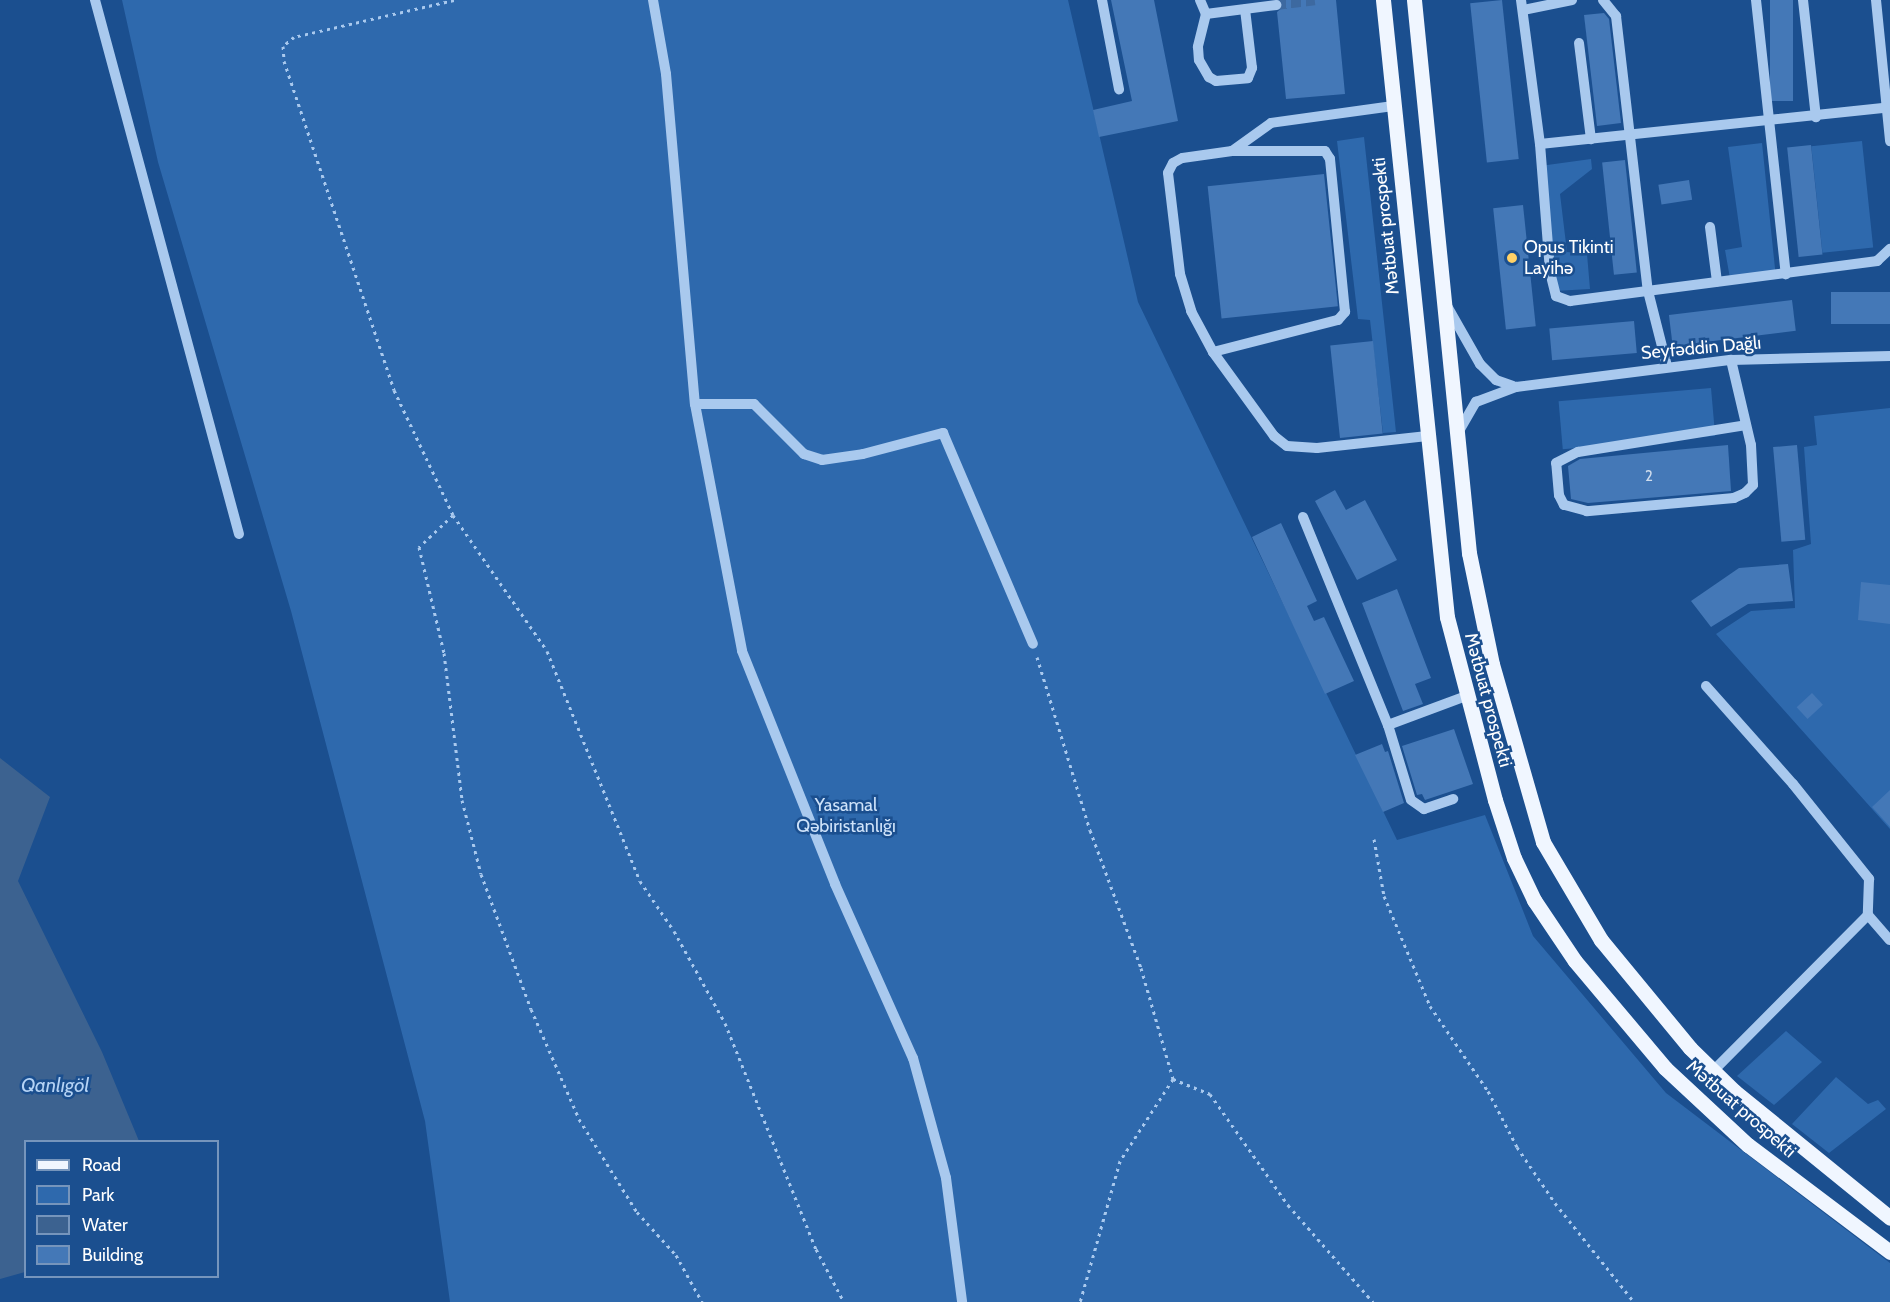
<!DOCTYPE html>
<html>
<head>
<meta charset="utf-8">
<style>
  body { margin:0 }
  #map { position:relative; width:1890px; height:1302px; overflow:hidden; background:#1b4f8f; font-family:Cabin,sans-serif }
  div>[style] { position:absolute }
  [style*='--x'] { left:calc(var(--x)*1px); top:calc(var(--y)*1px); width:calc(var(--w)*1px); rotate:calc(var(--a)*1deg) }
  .green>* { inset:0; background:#2e69ad; transform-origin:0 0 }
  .water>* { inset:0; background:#3c6290 }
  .building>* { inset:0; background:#4478b7; transform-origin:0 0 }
  .minor-tunnel>* { height:10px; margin-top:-5px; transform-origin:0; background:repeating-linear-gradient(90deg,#3d69a0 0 10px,transparent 0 15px) }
  .path>* { height:3px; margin-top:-1.5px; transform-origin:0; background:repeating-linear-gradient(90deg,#a9c9ee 0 3px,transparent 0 7.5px) }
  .minor>* { height:10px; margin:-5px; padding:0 5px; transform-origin:5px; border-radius:5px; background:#a9c9ee }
  .major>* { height:15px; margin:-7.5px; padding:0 7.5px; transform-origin:7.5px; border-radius:7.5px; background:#f0f6ff }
  .dots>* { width:16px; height:16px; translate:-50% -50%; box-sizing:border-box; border:3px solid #1b4f8f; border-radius:50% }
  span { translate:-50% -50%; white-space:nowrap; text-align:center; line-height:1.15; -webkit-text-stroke:5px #1b4f8f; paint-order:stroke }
  .number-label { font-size:15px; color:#d0dded }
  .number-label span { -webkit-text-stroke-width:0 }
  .street-label { font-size:18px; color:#fff }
  .poi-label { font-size:18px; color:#fff }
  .left { translate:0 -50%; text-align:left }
  .park-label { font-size:18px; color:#cfe3fa }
  .water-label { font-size:20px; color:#b5d3f5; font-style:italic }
  .legend { position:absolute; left:24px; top:1140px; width:195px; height:138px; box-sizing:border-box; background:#1b4f8f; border:2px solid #7695bc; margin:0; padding:8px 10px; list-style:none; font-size:18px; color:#fff }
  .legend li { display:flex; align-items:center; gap:12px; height:30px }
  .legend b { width:30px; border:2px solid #7695bc }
</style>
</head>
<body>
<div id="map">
  <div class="green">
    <i style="clip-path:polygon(122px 0,1068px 0,1138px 302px,1397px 840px,1485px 815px,1533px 936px,1666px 1093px,1890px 1263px,1890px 1302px,450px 1302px,425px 1121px,291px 611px,158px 162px)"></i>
    <i style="clip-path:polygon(1364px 137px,1396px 432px,1383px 433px,1370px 320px,1358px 319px,1337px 141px)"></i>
    <i style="left:1862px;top:141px;width:107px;height:51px;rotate:84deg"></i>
    <i style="clip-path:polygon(1762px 143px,1776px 278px,1731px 284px,1725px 250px,1742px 247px,1728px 147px)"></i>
    <i style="clip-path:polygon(1591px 159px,1592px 169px,1560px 194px,1567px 252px,1587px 254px,1590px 289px,1554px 291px,1540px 166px)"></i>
    <i style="left:1711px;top:388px;width:48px;height:153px;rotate:85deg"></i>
    <i style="clip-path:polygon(1890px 408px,1890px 829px,1716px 634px,1751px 611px,1795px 608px,1793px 550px,1811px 544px,1804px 447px,1817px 445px,1814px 416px)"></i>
    <i style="clip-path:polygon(1786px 1031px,1822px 1062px,1774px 1105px,1737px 1076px)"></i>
    <i style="clip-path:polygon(1836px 1077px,1868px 1104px,1878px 1100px,1886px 1109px,1829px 1153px,1792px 1124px)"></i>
  </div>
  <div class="water">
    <i style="clip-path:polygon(0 758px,50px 797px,18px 881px,102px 1052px,139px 1141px,26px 1142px,25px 1272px,0 1279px)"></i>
  </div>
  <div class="building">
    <i style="clip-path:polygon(1111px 0,1154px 0,1178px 121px,1099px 137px,1093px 110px,1132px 101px)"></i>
    <i style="clip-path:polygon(1282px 0,1336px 0,1345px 94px,1286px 99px,1277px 12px,1283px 7px)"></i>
    <i style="left:1502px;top:0;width:160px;height:32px;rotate:84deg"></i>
    <i style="left:1770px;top:0;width:23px;height:101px"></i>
    <i style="clip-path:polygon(1604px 13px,1609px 19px,1621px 123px,1597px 126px,1584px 15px)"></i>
    <i style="left:1811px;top:145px;width:110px;height:24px;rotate:84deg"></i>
    <i style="left:1625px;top:160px;width:113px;height:23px;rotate:84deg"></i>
    <i style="left:1324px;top:174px;width:133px;height:117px;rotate:84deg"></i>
    <i style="left:1689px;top:180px;width:20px;height:31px;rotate:81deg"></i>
    <i style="left:1523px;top:205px;width:122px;height:30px;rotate:84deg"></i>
    <i style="left:1890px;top:292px;width:32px;height:59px;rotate:90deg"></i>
    <i style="left:1792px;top:300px;width:31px;height:124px;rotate:83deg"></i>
    <i style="left:1634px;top:321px;width:32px;height:85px;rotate:85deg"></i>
    <i style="left:1373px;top:341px;width:93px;height:43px;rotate:84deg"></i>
    <i style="clip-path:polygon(1728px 445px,1731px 491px,1588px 503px,1571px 499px,1568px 466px,1580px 459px)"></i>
    <i style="left:1797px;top:445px;width:95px;height:24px;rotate:85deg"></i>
    <i style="clip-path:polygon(1335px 490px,1346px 510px,1365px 500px,1397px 560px,1357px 580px,1315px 501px)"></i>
    <i style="clip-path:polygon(1281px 523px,1317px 601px,1307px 606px,1314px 621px,1324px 617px,1354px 681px,1325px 694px,1252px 537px)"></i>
    <i style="clip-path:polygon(1788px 564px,1793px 601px,1748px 604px,1711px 627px,1691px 601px,1739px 568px)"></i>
    <i style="clip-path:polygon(1861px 582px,1890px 585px,1890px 624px,1858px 620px)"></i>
    <i style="clip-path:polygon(1397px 589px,1431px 678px,1415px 684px,1423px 704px,1403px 711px,1362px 603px)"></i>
    <i style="left:1812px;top:693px;width:16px;height:21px;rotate:47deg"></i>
    <i style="clip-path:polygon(1454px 729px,1473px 784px,1425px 800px,1422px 794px,1417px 795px,1402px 746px)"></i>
    <i style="clip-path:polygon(1382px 744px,1385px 752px,1388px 751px,1404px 803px,1383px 812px,1355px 755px)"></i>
    <i style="clip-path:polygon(1890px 790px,1890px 827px,1872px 807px)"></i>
  </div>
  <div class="minor-tunnel">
    <i style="--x:1276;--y:5;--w:39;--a:-7"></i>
  </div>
  <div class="path">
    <i style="--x:454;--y:0;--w:164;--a:167"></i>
    <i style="--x:294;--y:37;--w:14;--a:141"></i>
    <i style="--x:283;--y:46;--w:15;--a:86"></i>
    <i style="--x:284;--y:61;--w:347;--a:71.5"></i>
    <i style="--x:394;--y:390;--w:138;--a:64.7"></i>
    <i style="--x:453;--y:515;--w:165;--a:55.3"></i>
    <i style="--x:547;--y:651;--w:248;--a:68"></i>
    <i style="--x:640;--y:881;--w:60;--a:55.8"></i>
    <i style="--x:674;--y:931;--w:105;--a:61"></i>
    <i style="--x:725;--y:1023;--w:244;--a:68.1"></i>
    <i style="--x:816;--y:1249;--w:60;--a:62.2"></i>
    <i style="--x:453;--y:515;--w:47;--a:136.7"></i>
    <i style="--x:419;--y:547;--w:109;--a:76.7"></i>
    <i style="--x:444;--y:653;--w:148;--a:83"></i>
    <i style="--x:462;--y:800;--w:76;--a:75.6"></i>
    <i style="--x:481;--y:874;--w:144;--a:69.7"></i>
    <i style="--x:531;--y:1009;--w:120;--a:66.4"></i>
    <i style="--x:579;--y:1119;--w:110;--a:58.1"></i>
    <i style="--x:637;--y:1212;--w:58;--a:47.8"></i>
    <i style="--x:676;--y:1255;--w:54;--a:61"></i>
    <i style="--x:1037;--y:657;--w:181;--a:73"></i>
    <i style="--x:1090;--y:830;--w:147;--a:69.7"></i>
    <i style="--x:1141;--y:968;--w:116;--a:73.9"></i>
    <i style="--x:1173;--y:1079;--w:98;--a:122.9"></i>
    <i style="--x:1120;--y:1161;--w:147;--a:105.8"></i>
    <i style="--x:1374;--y:839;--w:58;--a:80"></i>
    <i style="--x:1384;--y:896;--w:119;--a:67.3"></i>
    <i style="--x:1430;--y:1006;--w:103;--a:55.7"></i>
    <i style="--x:1488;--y:1091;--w:63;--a:62.6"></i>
    <i style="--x:1517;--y:1147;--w:68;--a:55.8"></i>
    <i style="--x:1555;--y:1203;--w:127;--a:51.4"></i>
    <i style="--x:1173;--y:1079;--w:40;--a:22"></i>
    <i style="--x:1210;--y:1094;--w:136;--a:54.9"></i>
    <i style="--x:1288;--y:1205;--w:129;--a:48.8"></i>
  </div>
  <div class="minor">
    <i style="--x:95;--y:0;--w:553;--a:74.91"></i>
    <i style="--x:653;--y:0;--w:75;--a:80"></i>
    <i style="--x:666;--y:74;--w:331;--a:85"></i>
    <i style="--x:695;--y:404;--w:251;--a:79.2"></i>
    <i style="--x:742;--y:651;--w:251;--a:68.2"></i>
    <i style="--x:835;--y:884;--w:191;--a:65.9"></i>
    <i style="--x:913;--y:1058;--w:124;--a:74.6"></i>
    <i style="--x:946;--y:1178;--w:125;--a:82.6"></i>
    <i style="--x:1102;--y:0;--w:91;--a:79.2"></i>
    <i style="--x:1200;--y:0;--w:15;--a:67"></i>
    <i style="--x:1206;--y:14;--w:34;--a:104"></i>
    <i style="--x:1198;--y:47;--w:13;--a:86"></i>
    <i style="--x:1199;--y:60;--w:20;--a:60"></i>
    <i style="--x:1209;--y:77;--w:8;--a:30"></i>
    <i style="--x:1216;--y:81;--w:32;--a:-5"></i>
    <i style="--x:1248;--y:78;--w:11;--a:-68"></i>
    <i style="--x:1252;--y:68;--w:59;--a:-96.8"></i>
    <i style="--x:1521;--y:0;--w:145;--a:82.5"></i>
    <i style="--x:1540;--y:144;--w:128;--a:85.5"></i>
    <i style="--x:1550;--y:272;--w:25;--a:76"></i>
    <i style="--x:1556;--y:296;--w:15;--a:20"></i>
    <i style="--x:1570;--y:301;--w:310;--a:-7.4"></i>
    <i style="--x:1877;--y:261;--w:18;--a:-43"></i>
    <i style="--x:1603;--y:0;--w:21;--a:51"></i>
    <i style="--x:1616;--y:16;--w:277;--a:83.4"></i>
    <i style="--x:1648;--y:291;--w:77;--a:75.8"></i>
    <i style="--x:1756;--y:0;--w:276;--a:83.8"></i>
    <i style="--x:1803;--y:0;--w:118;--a:83.7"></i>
    <i style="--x:1876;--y:0;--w:142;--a:84.3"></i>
    <i style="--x:1523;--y:10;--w:50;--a:-11.5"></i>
    <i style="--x:1206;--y:14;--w:71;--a:-7.3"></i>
    <i style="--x:1579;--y:43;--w:97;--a:82.9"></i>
    <i style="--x:1393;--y:106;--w:123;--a:172.1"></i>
    <i style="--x:1271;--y:123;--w:48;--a:144.3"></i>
    <i style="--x:1232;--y:151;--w:50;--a:172"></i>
    <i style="--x:1182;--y:158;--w:10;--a:151"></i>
    <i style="--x:1173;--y:163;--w:11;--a:117"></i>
    <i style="--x:1168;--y:173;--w:102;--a:83.2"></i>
    <i style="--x:1180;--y:274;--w:39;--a:73"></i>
    <i style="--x:1191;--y:311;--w:47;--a:61.8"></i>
    <i style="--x:1213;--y:352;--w:104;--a:54"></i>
    <i style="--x:1274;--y:436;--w:16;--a:38"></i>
    <i style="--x:1287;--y:446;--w:30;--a:4"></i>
    <i style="--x:1317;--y:448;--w:111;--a:-6.2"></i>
    <i style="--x:1540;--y:144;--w:347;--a:-6"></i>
    <i style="--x:1710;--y:227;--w:55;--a:82.7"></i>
    <i style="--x:1447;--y:306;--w:67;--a:60.4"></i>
    <i style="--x:1480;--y:364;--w:23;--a:45"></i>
    <i style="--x:1496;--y:380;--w:18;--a:19"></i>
    <i style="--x:1213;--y:352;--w:129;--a:-14.4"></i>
    <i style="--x:1338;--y:320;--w:11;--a:-49"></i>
    <i style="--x:1345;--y:312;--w:154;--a:-95.6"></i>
    <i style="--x:1330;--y:159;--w:9;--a:-122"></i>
    <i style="--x:1325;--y:151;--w:93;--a:180"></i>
    <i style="--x:1731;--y:360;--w:87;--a:76.8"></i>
    <i style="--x:1751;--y:445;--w:40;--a:87.1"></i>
    <i style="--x:1753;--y:485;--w:11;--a:135"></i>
    <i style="--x:1745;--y:493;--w:12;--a:156"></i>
    <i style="--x:1734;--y:498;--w:148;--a:174.9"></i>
    <i style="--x:1587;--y:511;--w:24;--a:-165"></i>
    <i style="--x:1564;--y:505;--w:11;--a:-117"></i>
    <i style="--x:1559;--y:495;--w:32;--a:-95"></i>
    <i style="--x:1556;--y:463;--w:25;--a:-27"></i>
    <i style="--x:1578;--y:452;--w:170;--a:-9.1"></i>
    <i style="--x:695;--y:404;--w:59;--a:0"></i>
    <i style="--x:754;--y:404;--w:71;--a:45"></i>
    <i style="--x:804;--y:454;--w:19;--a:18"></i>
    <i style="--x:822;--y:460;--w:41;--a:-8.3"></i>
    <i style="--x:863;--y:454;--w:83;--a:-14.7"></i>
    <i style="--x:943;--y:433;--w:229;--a:66.9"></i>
    <i style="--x:1459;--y:431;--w:34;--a:-60"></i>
    <i style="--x:1476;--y:402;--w:43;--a:-20.6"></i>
    <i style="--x:1516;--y:387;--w:217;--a:-7.2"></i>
    <i style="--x:1731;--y:360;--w:159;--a:-1.4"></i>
    <i style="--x:1303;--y:517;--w:225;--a:67.8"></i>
    <i style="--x:1388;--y:725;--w:78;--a:73"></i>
    <i style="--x:1411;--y:800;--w:16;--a:35"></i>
    <i style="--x:1424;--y:809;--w:31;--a:-19"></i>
    <i style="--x:1706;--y:686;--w:131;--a:48.4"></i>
    <i style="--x:1793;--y:784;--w:122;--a:51.3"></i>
    <i style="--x:1869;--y:879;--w:36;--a:92"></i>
    <i style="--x:1868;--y:915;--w:220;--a:134.8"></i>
    <i style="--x:1388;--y:725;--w:83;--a:-20.4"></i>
    <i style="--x:1868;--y:915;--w:33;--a:49"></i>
  </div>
  <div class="major">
    <i style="--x:1383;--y:0;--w:620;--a:84.08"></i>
    <i style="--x:1447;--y:617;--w:189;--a:75.3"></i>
    <i style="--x:1495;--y:800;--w:61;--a:71.9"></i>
    <i style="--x:1514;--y:858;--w:47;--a:64.5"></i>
    <i style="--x:1534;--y:900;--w:73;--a:56.1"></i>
    <i style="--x:1575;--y:961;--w:140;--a:49.9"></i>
    <i style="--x:1665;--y:1068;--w:113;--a:42.9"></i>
    <i style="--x:1748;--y:1145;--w:178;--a:37"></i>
    <i style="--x:1414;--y:0;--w:556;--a:84.32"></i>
    <i style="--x:1469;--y:553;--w:113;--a:78.3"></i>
    <i style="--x:1492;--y:664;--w:185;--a:74"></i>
    <i style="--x:1543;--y:842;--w:114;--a:59.4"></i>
    <i style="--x:1601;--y:940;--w:140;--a:50.5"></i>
    <i style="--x:1690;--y:1048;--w:62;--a:44.3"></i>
    <i style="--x:1734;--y:1091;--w:201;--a:39.1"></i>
  </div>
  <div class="dots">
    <i style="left:1512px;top:258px;background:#ffd166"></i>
  </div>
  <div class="number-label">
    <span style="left:1649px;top:477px">2</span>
  </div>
  <div class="street-label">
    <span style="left:1386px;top:226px;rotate:-96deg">Mətbuat prospekti</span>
    <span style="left:1701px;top:348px;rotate:-5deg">Seyfəddin Dağlı</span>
    <span style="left:1488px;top:700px;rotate:75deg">Mətbuat prospekti</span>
    <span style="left:1741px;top:1109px;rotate:41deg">Mətbuat prospekti</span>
  </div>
  <div class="poi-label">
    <span class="left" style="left:1524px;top:258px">Opus Tikinti<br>Layihə</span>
  </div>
  <div class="park-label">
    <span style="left:846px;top:816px">Yasamal<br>Qəbiristanlığı</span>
  </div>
  <div class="water-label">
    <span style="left:55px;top:1085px">Qanlıgöl</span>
  </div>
  <ul class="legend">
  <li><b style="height:8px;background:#f0f6ff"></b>Road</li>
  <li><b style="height:16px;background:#2e69ad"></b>Park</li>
  <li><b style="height:16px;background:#3c6290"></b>Water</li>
  <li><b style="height:16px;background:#4478b7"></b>Building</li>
  </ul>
</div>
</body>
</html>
